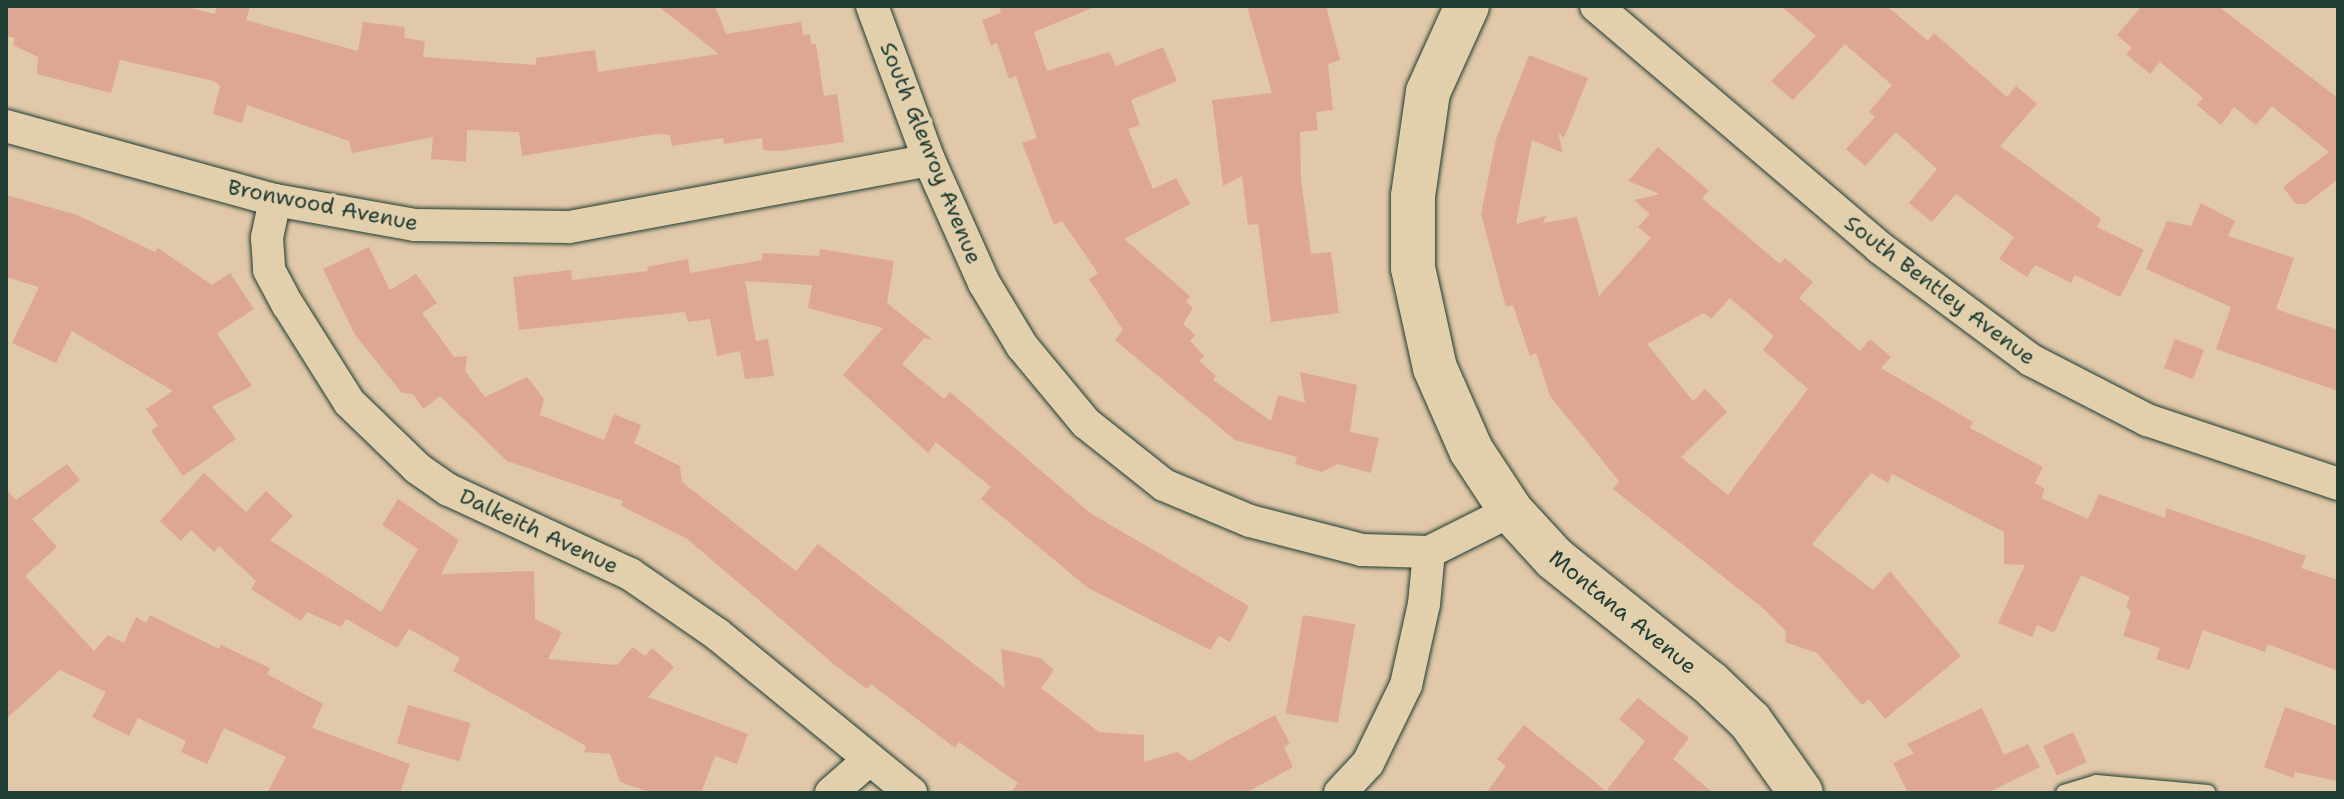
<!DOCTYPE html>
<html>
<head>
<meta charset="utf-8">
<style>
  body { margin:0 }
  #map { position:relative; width:2344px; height:799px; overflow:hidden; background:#e1c8a8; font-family:"Shantell Sans",sans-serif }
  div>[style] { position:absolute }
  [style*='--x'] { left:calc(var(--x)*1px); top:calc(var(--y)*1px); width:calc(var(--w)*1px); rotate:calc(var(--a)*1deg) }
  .building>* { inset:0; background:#dea795; transform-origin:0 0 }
  .roads { filter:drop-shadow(0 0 2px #1f3d34) drop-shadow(0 0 2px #1f3d34) }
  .lane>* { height:16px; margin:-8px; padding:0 8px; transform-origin:8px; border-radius:8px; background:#e2d0ad }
  .street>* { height:32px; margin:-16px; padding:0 16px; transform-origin:16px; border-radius:16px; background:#e2d0ad }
  .secondary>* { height:44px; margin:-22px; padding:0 22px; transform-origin:22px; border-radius:22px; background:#e2d0ad }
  span { translate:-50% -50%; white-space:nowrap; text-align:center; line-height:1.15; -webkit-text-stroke:8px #e2d0ad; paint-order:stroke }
  .street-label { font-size:22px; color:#1f3d34 }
  .frame { position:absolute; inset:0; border:8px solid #1f3d34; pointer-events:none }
</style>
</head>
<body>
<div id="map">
  <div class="building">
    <i style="clip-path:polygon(6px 6px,184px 6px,215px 14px,217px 6px,250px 6px,246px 20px,358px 51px,363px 22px,405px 27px,404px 38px,425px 41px,423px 57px,536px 65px,536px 58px,595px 50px,598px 72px,719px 54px,658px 6px,715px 6px,726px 34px,801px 22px,803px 35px,810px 34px,811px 44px,816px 44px,824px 96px,837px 94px,844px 142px,780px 151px,763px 150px,762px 138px,724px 144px,723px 138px,672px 146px,670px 135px,656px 134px,522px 156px,519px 132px,467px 130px,466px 162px,431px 159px,433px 137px,352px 153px,349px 141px,247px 105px,242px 123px,213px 114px,220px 86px,214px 81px,120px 60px,111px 93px,37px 74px,38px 57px,13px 45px,15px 38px,6px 36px)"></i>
    <i style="clip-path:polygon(999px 6px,1097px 6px,1034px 32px,1047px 71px,1109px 52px,1116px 66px,1163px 47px,1177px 81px,1131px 100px,1140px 125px,1128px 129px,1153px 189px,1176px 178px,1190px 204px,1124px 239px,1190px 296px,1186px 302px,1193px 308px,1183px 324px,1195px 335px,1190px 341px,1204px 356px,1199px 361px,1216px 376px,1213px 380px,1271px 421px,1278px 395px,1305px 403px,1300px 372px,1357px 385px,1350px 432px,1379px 438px,1371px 473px,1338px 464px,1322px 472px,1295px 464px,1297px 457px,1235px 440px,1115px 340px,1123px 330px,1089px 279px,1098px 273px,1062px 221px,1054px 225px,1022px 143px,1037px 138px,1016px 76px,1009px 79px,997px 43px,991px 46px,982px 20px,1001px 13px)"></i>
    <i style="clip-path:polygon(1247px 6px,1326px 6px,1340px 60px,1328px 64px,1333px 110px,1316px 112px,1318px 130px,1300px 132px,1301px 179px,1311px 254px,1331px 252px,1339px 313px,1271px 322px,1258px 224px,1248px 225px,1242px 176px,1223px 186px,1212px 100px,1272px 93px)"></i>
    <i style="clip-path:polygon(1781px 6px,1887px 6px,1928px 41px,1934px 33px,2007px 97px,2016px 86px,2037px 104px,2000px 146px,2101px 219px,2097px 227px,2144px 250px,2120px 297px,2075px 275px,2071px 283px,2035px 265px,2027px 277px,1999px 259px,2014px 237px,1956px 194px,1932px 222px,1909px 203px,1937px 169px,1896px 132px,1865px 166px,1846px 149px,1875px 117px,1869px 112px,1892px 85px,1845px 44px,1793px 100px,1771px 81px,1816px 36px)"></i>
    <i style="clip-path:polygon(2142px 6px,2218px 6px,2338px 98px,2338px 179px,2306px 204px,2296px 204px,2283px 187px,2329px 152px,2272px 106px,2256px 125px,2234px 107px,2221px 125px,2197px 105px,2203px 98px,2160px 62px,2150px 74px,2126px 54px,2132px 48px,2117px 35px)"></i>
    <i style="clip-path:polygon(evenodd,1529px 55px,1588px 78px,1564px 138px,1558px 132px,1563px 153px,1532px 140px,1516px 224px,1546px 216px,1543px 223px,1577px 217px,1599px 296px,1651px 238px,1638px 227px,1650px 214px,1634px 200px,1660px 194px,1628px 181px,1658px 147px,1709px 191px,1702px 198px,1780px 264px,1785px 258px,1813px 282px,1799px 298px,1860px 351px,1870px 339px,1891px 357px,1881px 368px,1973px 422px,1970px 428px,2043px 467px,2035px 483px,2045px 489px,2041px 498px,2088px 519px,2099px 494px,2165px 518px,2166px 508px,2306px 556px,2301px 568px,2338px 580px,2338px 671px,2268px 644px,2265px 652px,2203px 630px,2189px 670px,2156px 659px,2160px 648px,2123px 636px,2131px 611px,2126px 608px,2130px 597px,2081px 575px,2054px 633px,2037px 625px,2032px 637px,1998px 623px,2025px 565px,2004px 564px,2004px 532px,1892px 474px,1888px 483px,1871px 473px,1812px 544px,1873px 590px,1890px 571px,1961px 656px,1885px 719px,1869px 699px,1862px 705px,1817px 653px,1785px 642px,1786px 631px,1765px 610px,1613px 489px,1619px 481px,1550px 396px,1536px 353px,1530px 356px,1513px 305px,1506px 307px,1481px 214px,1496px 139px,1529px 55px,1730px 298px,1774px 336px,1763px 350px,1808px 389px,1728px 495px,1681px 457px,1727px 412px,1705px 389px,1693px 401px,1647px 344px,1704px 313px,1711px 319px,1730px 298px)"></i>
    <i style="clip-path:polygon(6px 195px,77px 215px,155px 252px,158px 248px,212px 285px,230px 273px,254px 309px,217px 333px,252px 386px,212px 406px,236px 439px,183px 476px,151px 431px,158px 426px,146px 409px,173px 391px,72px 331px,56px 363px,12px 343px,39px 287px,6px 277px)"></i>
    <i style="clip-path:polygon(2201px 203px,2235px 221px,2228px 236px,2294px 258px,2276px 309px,2338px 330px,2338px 391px,2216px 349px,2231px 307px,2146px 269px,2167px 221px,2191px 226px)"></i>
    <i style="clip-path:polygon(369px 247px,390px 290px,416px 274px,437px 303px,422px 313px,454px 357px,467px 356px,465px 371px,485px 397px,527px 377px,544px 399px,540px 415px,604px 440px,614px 414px,641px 425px,634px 443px,680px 466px,682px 482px,796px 571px,818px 544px,1005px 688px,1001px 649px,1040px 658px,1054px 670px,1041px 688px,1099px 732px,1144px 735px,1144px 762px,1177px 752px,1190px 761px,1275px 715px,1290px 744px,1284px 747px,1293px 767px,1246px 793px,1011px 793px,1018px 783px,959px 742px,955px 748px,871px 684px,867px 689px,836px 666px,686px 538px,621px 506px,623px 501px,507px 461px,440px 396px,423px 409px,413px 394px,402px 393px,355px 335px,323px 269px)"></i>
    <i style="clip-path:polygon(820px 249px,894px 261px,887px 303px,933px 340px,924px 338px,902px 364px,944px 399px,950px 392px,1090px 513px,1249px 606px,1230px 642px,1219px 636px,1210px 650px,1088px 588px,981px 499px,991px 487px,936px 442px,928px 453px,843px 375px,883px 328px,808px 308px,812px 285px,745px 281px,756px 341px,768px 339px,774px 376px,745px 379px,740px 351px,717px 356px,710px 319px,688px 322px,685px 312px,519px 330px,513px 277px,571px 270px,572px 280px,648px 271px,647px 267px,688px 259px,690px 273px,762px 260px,762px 253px,819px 256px)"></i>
    <i style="left:2175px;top:339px;width:31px;height:31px;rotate:21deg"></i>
    <i style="clip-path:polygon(67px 464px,80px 480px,32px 519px,57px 547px,25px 576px,94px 651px,108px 635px,124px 643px,136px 617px,146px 623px,150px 615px,219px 649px,221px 645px,270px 668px,267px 674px,323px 704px,312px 728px,410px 764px,400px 793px,267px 793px,286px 757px,224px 728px,207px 764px,181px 752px,186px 741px,138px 718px,129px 736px,92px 717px,106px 692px,60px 670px,6px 719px,6px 489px,16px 500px)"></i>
    <i style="clip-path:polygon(204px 473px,246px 512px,266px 491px,293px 516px,270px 540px,381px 612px,418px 549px,382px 525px,398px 499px,459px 540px,441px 574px,534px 571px,535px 619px,562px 632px,548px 659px,617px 665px,633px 647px,645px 656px,652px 648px,674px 667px,648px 697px,748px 734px,737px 764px,715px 756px,701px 793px,652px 793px,620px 782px,610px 754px,584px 752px,586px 746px,453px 671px,460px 658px,409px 629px,397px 648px,346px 619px,341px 627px,307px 612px,301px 621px,251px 589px,256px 581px,219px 546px,214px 552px,191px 530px,181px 541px,160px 521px)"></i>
    <i style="left:1303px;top:615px;width:53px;height:100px;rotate:10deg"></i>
    <i style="clip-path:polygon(1638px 698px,1689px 738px,1673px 759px,1713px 793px,1486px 793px,1506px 766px,1497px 759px,1524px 725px,1606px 791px,1645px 741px,1619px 719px)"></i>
    <i style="left:408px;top:705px;width:65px;height:40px;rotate:16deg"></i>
    <i style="clip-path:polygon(2285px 707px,2338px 726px,2338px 781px,2295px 772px,2293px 778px,2264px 767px)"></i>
    <i style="clip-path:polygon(1982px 708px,2004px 755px,2028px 744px,2040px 767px,1987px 793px,1908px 793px,1893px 763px,1914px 753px,1907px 744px)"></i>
    <i style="left:2073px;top:732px;width:33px;height:33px;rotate:65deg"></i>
  </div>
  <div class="roads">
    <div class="lane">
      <i style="--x:2064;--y:793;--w:34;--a:-17"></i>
      <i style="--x:2096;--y:783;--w:112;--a:5.1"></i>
    </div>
    <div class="street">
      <i style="--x:872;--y:6;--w:164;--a:69.7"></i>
      <i style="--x:929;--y:160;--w:135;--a:65.9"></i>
      <i style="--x:984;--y:283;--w:74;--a:58.9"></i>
      <i style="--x:1022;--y:346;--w:100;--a:50.3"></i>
      <i style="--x:1086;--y:423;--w:100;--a:38.5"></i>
      <i style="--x:1164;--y:485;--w:93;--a:22.7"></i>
      <i style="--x:1250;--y:521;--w:116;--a:14.5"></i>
      <i style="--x:1362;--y:550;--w:67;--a:1.7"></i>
      <i style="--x:1429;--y:552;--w:92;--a:-26.6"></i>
      <i style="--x:1596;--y:6;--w:373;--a:40.4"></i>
      <i style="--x:1880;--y:248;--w:188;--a:36.6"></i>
      <i style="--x:2031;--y:360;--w:131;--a:27.3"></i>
      <i style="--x:2147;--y:420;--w:201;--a:18.5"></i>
      <i style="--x:6;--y:126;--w:279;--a:15.4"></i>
      <i style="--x:275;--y:200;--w:142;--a:10.1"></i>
      <i style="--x:415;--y:225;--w:154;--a:0.7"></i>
      <i style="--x:569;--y:227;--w:366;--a:-10.5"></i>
      <i style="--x:275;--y:200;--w:39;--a:102"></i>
      <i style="--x:267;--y:238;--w:32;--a:86"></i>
      <i style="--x:269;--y:270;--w:40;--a:62"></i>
      <i style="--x:288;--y:305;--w:115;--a:57.8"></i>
      <i style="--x:349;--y:402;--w:95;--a:44.1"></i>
      <i style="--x:417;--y:468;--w:39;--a:35"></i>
      <i style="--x:449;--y:490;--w:200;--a:24.9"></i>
      <i style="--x:630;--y:574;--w:106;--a:34.6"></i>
      <i style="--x:717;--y:634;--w:251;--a:39.3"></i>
      <i style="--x:831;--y:793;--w:50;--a:-41"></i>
      <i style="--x:1340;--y:793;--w:41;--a:-47"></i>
      <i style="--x:1368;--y:763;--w:87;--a:-64"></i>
      <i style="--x:1406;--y:685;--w:83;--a:-77.5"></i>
      <i style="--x:1424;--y:604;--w:52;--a:-84.5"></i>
    </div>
    <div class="secondary">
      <i style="--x:1467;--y:6;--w:94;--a:114.4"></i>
      <i style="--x:1428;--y:92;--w:105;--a:98.2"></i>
      <i style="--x:1413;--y:196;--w:72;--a:90"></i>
      <i style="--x:1413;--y:268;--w:102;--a:77.6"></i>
      <i style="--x:1435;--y:368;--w:90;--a:66.3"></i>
      <i style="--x:1471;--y:450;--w:73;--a:56.7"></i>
      <i style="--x:1511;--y:511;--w:64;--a:47.5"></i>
      <i style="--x:1554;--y:558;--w:198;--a:38.7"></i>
      <i style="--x:1709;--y:682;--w:57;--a:43.6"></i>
      <i style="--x:1750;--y:721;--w:88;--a:54.7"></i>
    </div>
  </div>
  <div class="street-label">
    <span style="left:931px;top:153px;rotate:68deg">South Glenroy Avenue</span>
    <span style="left:323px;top:205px;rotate:11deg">Bronwood Avenue</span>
    <span style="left:1940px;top:290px;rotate:37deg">South Bentley Avenue</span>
    <span style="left:539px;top:531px;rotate:25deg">Dalkeith Avenue</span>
    <span style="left:1623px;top:612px;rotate:39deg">Montana Avenue</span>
  </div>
  <div class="frame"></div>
</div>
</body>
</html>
